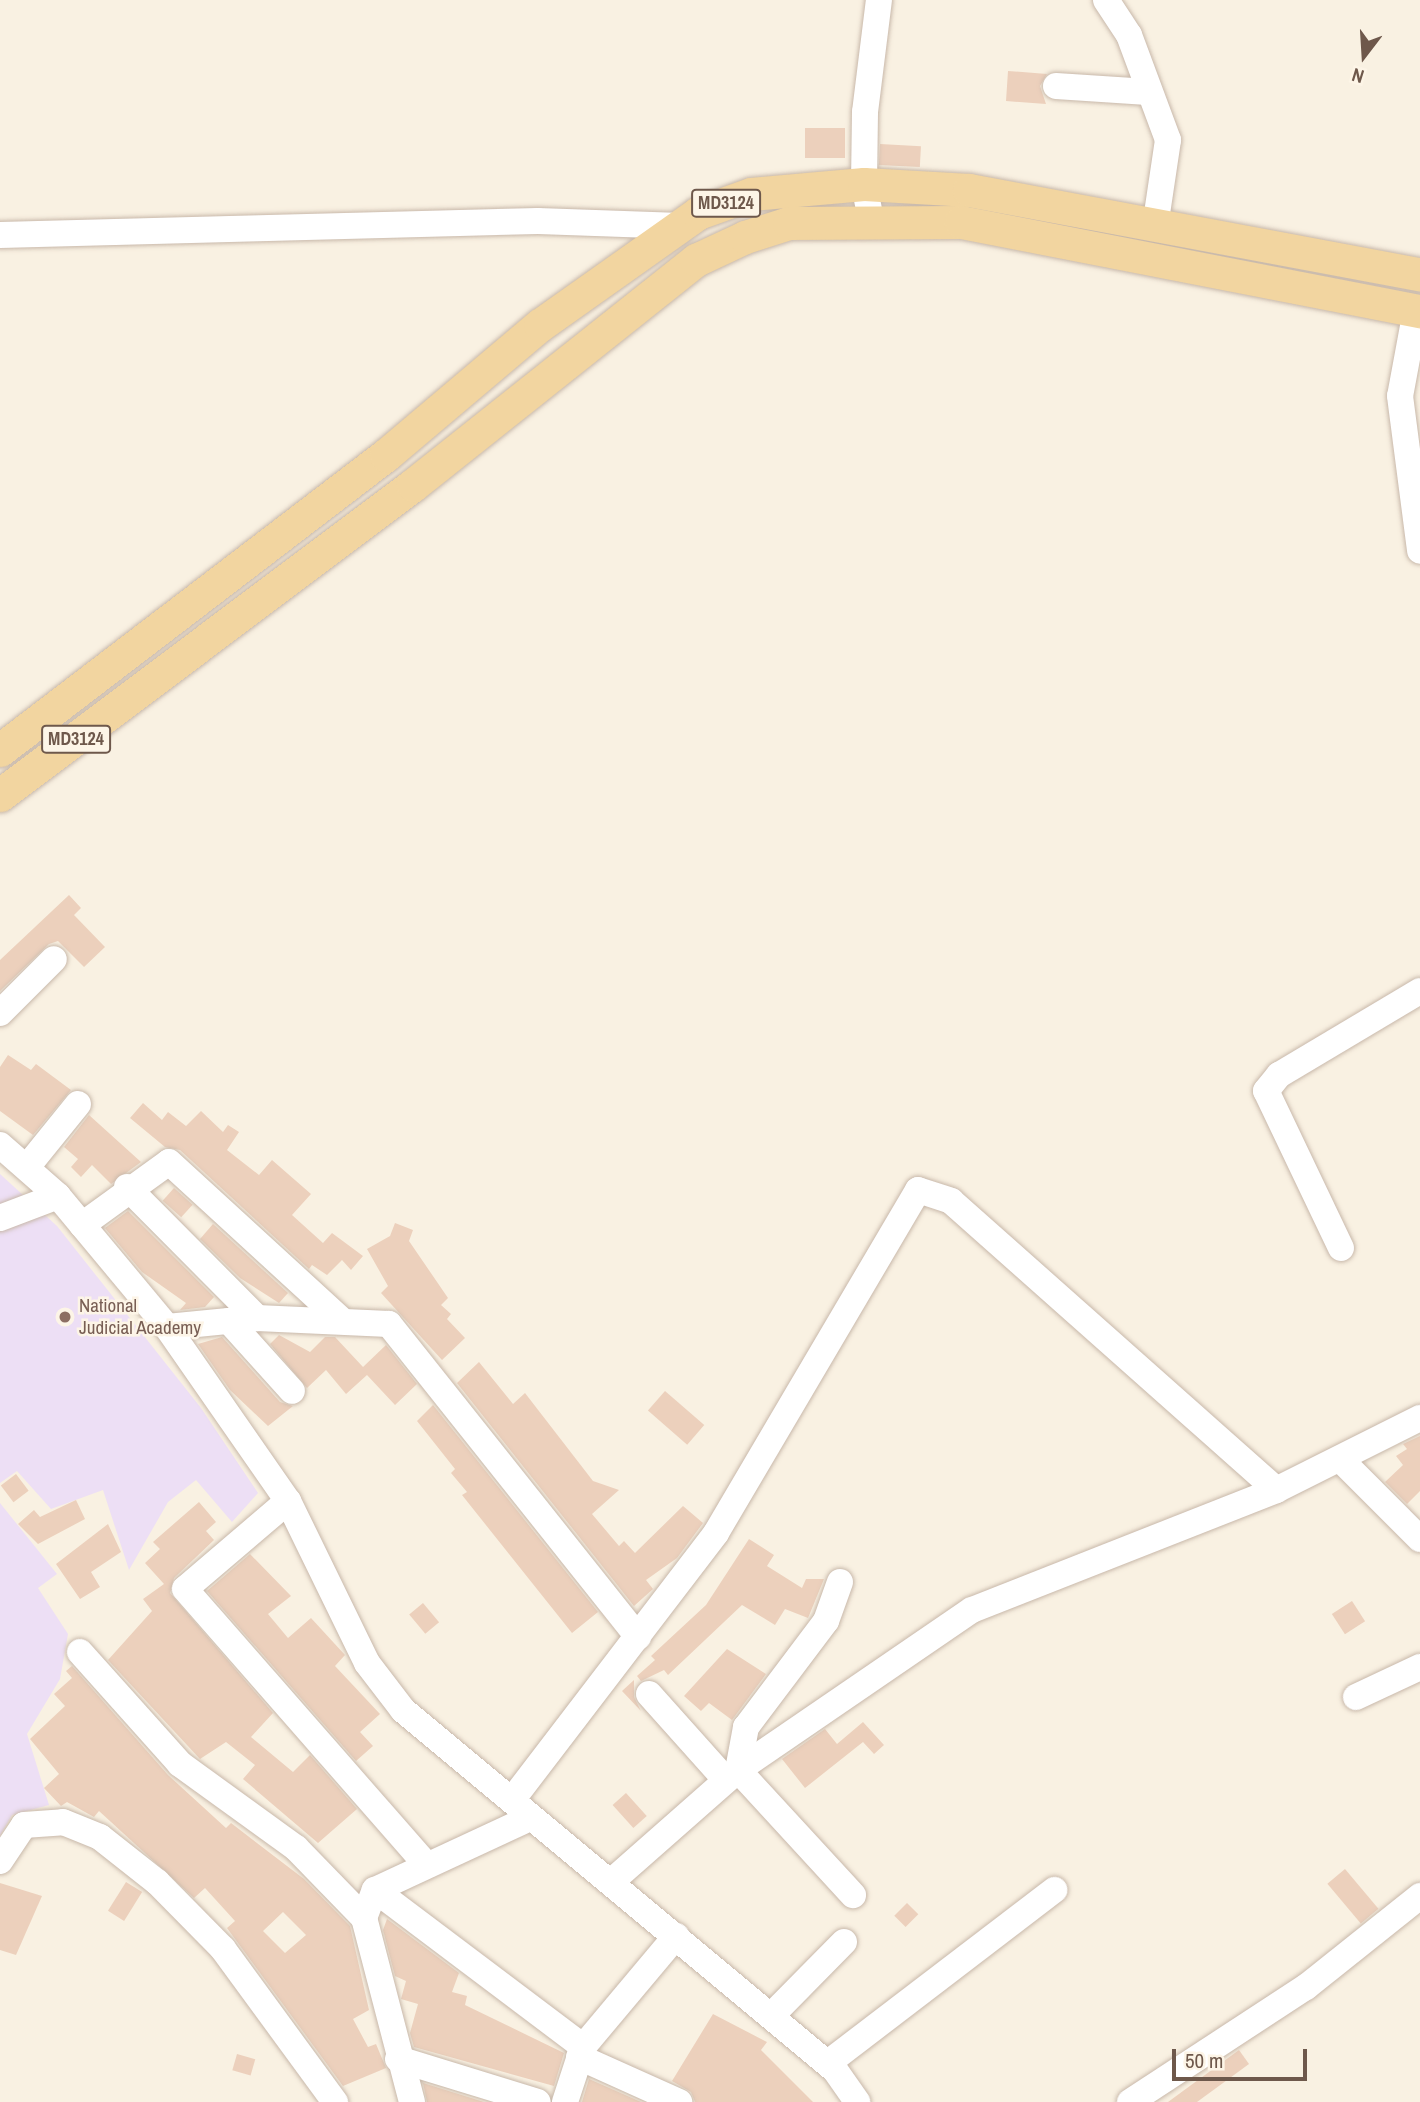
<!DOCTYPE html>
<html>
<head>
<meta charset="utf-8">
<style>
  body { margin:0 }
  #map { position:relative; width:1420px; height:2102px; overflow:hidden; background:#f9f1e2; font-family:"Archivo Narrow",sans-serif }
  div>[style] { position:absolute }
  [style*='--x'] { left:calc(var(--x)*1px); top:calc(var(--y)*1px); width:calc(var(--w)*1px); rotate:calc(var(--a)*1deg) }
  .education>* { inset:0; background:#eddff5 }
  .building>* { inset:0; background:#ecd0bc; transform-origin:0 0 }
  .roads { filter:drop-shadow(0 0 2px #c8b8aa) drop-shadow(0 0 2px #c8b8aa) }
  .minor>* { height:26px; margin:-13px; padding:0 13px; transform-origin:13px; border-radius:13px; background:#fff }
  .major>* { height:33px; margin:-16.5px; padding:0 16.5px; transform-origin:16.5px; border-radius:16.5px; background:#f2d5a0 }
  .dots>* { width:19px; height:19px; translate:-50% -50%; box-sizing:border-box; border:4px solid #fdf5e7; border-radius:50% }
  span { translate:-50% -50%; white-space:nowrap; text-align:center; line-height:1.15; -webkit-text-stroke:5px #fdf5e7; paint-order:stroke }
  .shield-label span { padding:2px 5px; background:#fdf5e7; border:2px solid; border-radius:5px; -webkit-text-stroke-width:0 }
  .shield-label { font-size:18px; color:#6e584b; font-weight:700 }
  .education-label { font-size:19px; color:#785e54 }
  .left { translate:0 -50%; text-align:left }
  .north { position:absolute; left:1329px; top:21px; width:70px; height:70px; -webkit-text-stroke:5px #fdf5e7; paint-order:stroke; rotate:197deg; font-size:19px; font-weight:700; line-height:28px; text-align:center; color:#6e584b }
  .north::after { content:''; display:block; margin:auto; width:24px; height:32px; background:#6e584b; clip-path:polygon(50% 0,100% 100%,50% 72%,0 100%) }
  .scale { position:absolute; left:1172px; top:2049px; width:135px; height:32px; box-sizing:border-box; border:4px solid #6e584b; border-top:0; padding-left:9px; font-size:21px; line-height:24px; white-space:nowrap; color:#6e584b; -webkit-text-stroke:5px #fdf5e7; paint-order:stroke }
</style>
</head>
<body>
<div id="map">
  <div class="education">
    <i style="clip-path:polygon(0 1174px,57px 1226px,201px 1408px,258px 1493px,232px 1522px,196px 1480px,168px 1502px,129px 1570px,103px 1490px,51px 1509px,17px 1471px,0 1483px)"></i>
    <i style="clip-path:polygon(0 1503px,57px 1574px,38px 1588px,68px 1634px,60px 1679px,27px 1734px,49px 1805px,12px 1815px,0 1836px)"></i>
  </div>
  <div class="building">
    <i style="clip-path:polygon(1008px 71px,1047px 74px,1040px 86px,1046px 104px,1006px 101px)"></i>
    <i style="left:805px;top:128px;width:40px;height:30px"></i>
    <i style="left:880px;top:144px;width:41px;height:21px;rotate:3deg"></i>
    <i style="clip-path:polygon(69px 895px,81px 908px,74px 915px,105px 947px,84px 967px,58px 941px,49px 944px,0 991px,0 960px)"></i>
    <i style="clip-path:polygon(8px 1055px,31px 1070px,36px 1064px,71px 1090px,33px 1135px,0 1111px,0 1067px)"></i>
    <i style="clip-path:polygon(143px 1103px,162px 1120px,168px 1112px,186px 1126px,201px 1111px,223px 1132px,228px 1125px,239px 1132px,227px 1150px,259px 1175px,272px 1160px,311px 1194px,292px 1215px,323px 1243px,332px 1233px,363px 1256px,351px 1270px,342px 1260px,327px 1275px,312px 1265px,309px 1269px,180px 1150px,165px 1147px,130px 1118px)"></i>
    <i style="clip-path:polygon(89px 1115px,141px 1162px,111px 1184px,92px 1165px,81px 1177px,71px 1167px,78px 1159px,64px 1147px)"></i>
    <i style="left:174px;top:1188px;width:25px;height:17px;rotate:42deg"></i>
    <i style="clip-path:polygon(128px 1211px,214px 1297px,205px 1307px,180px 1310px,186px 1303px,142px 1272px,105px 1228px)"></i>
    <i style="clip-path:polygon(395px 1223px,413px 1230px,409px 1241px,448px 1298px,441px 1305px,451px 1314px,447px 1319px,465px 1338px,442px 1360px,381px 1293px,388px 1286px,367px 1249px,390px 1236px)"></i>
    <i style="clip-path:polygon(213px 1224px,288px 1293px,279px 1303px,240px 1278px,200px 1239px)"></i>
    <i style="clip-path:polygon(279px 1335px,310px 1352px,325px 1337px,335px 1337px,363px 1367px,386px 1345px,417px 1384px,395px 1405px,367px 1375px,346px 1394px,326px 1370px,307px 1388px,270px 1344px)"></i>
    <i style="clip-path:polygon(222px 1337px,280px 1402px,293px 1406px,268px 1426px,230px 1390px,198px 1344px)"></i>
    <i style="clip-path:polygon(479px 1362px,513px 1404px,525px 1393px,593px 1481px,619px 1490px,592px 1514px,619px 1546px,624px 1541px,635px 1553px,683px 1506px,703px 1523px,677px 1558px,646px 1580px,653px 1589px,634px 1606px,457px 1383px)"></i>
    <i style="left:665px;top:1391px;width:52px;height:26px;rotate:41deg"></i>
    <i style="clip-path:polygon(433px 1405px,598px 1612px,572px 1633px,462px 1495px,467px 1492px,451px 1473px,455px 1469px,417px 1421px)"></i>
    <i style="clip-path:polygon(1420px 1436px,1420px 1491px,1407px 1504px,1385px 1482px,1403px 1465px,1396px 1456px,1407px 1449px,1403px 1444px)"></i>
    <i style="left:16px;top:1474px;width:21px;height:19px;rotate:53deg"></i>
    <i style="clip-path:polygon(76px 1500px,85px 1519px,38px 1544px,18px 1524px,34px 1510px,40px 1517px)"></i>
    <i style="clip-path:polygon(199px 1502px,216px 1522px,206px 1531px,214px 1540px,174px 1578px,170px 1593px,273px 1713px,251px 1737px,293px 1772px,310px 1755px,357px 1809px,318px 1843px,243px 1779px,255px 1765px,226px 1742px,200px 1759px,108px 1660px,152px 1611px,143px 1599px,164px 1584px,145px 1563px,160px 1549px,153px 1542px)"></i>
    <i style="clip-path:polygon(108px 1524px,121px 1552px,91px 1572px,100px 1587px,80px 1599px,56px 1564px)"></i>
    <i style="clip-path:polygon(749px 1539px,774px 1555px,767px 1566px,802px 1588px,806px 1579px,824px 1579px,808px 1618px,785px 1609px,775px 1625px,742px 1605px,668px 1675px,664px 1670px,641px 1681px,637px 1676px,655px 1660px,651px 1656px,706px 1605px)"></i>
    <i style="clip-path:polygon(250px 1554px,291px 1596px,268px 1614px,288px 1638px,311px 1618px,345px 1655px,335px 1666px,380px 1714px,360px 1732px,373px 1746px,356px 1761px,207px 1591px)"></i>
    <i style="left:1352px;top:1601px;width:24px;height:24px;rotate:57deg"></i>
    <i style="left:423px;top:1603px;width:25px;height:18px;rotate:50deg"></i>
    <i style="clip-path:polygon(727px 1649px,766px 1674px,732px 1720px,709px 1703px,701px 1711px,684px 1696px)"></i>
    <i style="clip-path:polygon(evenodd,72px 1666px,168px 1775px,226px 1828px,231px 1823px,304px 1879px,350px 1926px,369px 2010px,353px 2019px,368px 2047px,376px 2044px,386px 2068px,343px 2086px,227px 1928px,235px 1921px,205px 1888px,194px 1898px,99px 1811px,94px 1817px,67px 1802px,61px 1806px,44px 1788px,59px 1774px,30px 1739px,65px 1706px,54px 1694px,72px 1678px,66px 1671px,72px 1666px,283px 1912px,306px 1935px,285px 1953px,263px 1931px,283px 1912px)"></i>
    <i style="clip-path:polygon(634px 1680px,634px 1697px,641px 1711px,622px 1691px)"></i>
    <i style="clip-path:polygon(863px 1722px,884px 1745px,874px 1754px,863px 1742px,805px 1788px,782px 1759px,825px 1729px,837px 1744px)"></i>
    <i style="left:626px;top:1793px;width:31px;height:18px;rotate:48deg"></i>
    <i style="left:1345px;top:1869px;width:52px;height:23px;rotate:50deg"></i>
    <i style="left:126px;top:1882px;width:19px;height:34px;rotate:32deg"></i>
    <i style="clip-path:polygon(0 1883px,42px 1896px,16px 1955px,0 1950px)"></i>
    <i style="left:907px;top:1903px;width:16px;height:18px;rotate:45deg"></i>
    <i style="clip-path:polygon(387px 1919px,459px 1973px,452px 1992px,467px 1996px,465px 2005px,564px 2053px,554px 2086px,414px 2047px,410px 2033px,418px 2004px,401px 1999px,406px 1981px,395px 1976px,383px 1930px)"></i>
    <i style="clip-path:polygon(713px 2014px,767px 2042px,761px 2050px,813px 2102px,695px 2102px,691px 2092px,672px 2081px)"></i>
    <i style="clip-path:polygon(1239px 2050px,1249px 2064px,1197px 2102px,1168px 2102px)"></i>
    <i style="left:237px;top:2054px;width:19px;height:17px;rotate:16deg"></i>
    <i style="clip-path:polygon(589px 2079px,641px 2102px,582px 2102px)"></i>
    <i style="clip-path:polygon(423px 2083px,484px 2102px,427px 2102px)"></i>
  </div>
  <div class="roads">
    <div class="minor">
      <i style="--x:1106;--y:0;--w:42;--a:56.7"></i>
      <i style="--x:1129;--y:35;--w:112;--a:69.6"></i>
      <i style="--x:1168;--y:140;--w:81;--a:98.5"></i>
      <i style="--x:1056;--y:86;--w:92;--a:3.7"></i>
      <i style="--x:871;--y:220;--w:37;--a:-101"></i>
      <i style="--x:864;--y:184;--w:72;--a:-89.2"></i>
      <i style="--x:865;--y:112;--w:113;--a:-82.9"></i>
      <i style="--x:0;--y:235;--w:538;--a:-1.49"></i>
      <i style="--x:538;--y:221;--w:143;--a:2"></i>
      <i style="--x:1416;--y:310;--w:87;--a:100.5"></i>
      <i style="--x:1400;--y:396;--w:156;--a:82.6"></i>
      <i style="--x:0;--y:1013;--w:76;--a:-45"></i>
      <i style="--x:0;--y:1145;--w:77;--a:41.3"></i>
      <i style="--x:58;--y:1196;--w:170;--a:50.2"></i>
      <i style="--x:167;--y:1327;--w:212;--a:55.2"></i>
      <i style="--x:288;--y:1501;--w:180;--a:64"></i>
      <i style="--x:367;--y:1663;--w:59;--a:52.5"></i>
      <i style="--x:403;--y:1710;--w:562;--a:39.81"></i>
      <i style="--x:835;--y:2070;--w:39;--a:55"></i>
      <i style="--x:27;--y:1167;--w:81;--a:-51"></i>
      <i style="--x:127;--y:1187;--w:185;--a:45.2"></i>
      <i style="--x:0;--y:1218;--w:62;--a:-20.8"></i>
      <i style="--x:82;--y:1225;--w:107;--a:-35.9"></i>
      <i style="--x:169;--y:1162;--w:231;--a:42.5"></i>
      <i style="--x:1341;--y:1248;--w:174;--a:-115.5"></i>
      <i style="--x:1266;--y:1091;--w:21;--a:-51"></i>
      <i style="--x:1279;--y:1075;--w:164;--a:-30.8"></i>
      <i style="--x:229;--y:1321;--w:94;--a:48"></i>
      <i style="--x:167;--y:1327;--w:90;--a:-5.7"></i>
      <i style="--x:257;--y:1318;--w:132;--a:2.6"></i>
      <i style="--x:389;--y:1324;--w:400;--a:51.5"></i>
      <i style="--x:1340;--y:1459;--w:113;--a:45"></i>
      <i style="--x:288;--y:1501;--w:135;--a:139.5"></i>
      <i style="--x:185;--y:1589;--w:363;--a:48.8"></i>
      <i style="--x:840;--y:1582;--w:41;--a:109.7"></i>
      <i style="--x:826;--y:1621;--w:133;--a:127"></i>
      <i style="--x:746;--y:1727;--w:44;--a:100.5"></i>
      <i style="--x:738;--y:1770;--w:170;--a:47.4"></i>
      <i style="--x:80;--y:1652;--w:150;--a:48.2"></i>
      <i style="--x:180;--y:1764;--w:143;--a:35.9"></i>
      <i style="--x:296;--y:1848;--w:98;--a:45.8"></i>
      <i style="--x:649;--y:1694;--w:115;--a:48.2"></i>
      <i style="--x:1356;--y:1697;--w:71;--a:-25.1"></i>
      <i style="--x:512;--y:1800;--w:336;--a:-52.6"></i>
      <i style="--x:716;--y:1533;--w:398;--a:-59.5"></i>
      <i style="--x:918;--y:1190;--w:35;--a:18"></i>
      <i style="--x:951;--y:1201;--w:435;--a:41.6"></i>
      <i style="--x:0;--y:1861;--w:43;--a:-56.3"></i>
      <i style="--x:24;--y:1825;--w:39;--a:-4"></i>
      <i style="--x:63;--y:1822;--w:40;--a:22"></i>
      <i style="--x:100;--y:1837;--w:73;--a:38.3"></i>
      <i style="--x:157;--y:1882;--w:94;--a:45.4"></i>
      <i style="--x:223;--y:1949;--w:190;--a:53.8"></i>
      <i style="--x:612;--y:1881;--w:168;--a:-41.4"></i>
      <i style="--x:738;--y:1770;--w:283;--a:-34.4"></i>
      <i style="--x:972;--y:1610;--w:327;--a:-21.5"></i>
      <i style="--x:1276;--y:1490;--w:161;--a:-26.6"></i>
      <i style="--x:375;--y:1890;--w:261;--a:37"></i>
      <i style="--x:771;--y:2016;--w:104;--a:-45.4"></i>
      <i style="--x:579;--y:2057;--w:110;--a:24.2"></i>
      <i style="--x:398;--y:2059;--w:146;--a:17.1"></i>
      <i style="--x:828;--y:2063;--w:285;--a:-37.4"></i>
      <i style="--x:412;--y:2102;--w:190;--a:-104.6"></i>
      <i style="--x:364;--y:1918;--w:30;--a:-69"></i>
      <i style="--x:375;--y:1890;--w:171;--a:-24.9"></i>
      <i style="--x:565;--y:2102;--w:58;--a:-71.9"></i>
      <i style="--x:583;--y:2047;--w:145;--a:-50"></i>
      <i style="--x:1130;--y:2102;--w:210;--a:-33.2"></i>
      <i style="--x:1306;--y:1987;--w:146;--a:-38.6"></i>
    </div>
    <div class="major">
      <i style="--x:0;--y:750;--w:486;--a:-37.4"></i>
      <i style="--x:386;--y:455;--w:202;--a:-40.2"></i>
      <i style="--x:540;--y:325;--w:194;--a:-35.3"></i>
      <i style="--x:698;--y:213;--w:56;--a:-19.7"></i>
      <i style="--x:751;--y:194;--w:113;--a:-5.1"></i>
      <i style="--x:864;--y:184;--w:105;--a:3.3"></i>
      <i style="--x:969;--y:190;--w:459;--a:10.6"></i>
      <i style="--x:0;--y:795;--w:516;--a:-36.89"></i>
      <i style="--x:413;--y:485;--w:362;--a:-38.5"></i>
      <i style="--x:696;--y:260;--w:54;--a:-25.1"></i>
      <i style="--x:745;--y:237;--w:46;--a:-17.7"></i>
      <i style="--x:789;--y:223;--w:172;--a:-0.3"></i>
      <i style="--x:961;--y:222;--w:468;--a:11"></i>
    </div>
  </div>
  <div class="dots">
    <i style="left:65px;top:1317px;background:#8d6e63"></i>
  </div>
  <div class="shield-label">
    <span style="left:726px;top:203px">MD3124</span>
    <span style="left:76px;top:739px">MD3124</span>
  </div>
  <div class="education-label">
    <span class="left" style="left:79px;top:1317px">National<br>Judicial Academy</span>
  </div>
  <div class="north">N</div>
  <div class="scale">50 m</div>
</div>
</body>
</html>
